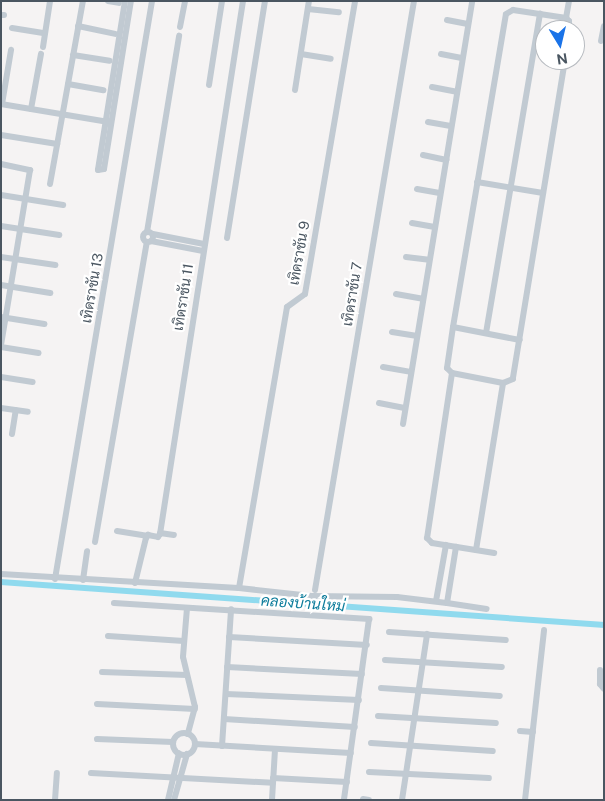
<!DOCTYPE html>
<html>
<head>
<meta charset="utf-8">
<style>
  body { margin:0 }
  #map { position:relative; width:605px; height:801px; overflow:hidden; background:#f5f3f3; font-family:"Public Sans",Sarabun,sans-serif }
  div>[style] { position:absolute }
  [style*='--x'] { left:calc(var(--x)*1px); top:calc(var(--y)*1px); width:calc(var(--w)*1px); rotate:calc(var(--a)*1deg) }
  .canal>* { height:5.5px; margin:-2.75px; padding:0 2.75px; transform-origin:2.75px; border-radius:2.75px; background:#90daee }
  .minor>* { height:6px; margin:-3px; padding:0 3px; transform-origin:3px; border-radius:3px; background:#c1cad2 }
  .minor>.ring { margin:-3px; padding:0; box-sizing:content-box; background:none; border:6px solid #c1cad2; border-radius:50% }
  span { translate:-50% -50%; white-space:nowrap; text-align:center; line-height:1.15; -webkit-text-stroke:4.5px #fff; paint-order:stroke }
  .street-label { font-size:14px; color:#4a5661 }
  .water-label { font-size:15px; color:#0c7c9b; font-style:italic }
  .frame { position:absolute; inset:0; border:2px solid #4a5661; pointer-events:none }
  .north { position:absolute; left:535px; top:20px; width:50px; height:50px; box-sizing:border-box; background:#fff; border:1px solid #b7bbc0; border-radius:50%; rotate:171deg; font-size:14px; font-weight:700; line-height:20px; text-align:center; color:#4a5661 }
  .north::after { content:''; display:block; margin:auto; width:18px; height:22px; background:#1a73e8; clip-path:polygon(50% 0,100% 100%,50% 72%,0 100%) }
</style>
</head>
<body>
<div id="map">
  <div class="canal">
    <i style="--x:1;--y:582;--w:605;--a:4.08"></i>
  </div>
  <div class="minor">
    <i style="--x:108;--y:1;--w:11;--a:10"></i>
    <i style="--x:125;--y:1;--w:171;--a:99.1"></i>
    <i style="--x:98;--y:170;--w:6;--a:-9"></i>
    <i style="--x:104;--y:169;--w:170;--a:-80.9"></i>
    <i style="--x:308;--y:9;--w:31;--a:6"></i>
    <i style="--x:1;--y:15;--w:3;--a:0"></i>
    <i style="--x:566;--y:18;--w:17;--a:-80"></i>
    <i style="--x:447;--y:20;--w:21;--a:11"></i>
    <i style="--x:78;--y:26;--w:38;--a:12"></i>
    <i style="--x:180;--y:27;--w:26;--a:-79"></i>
    <i style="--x:12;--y:28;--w:33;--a:9"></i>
    <i style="--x:601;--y:41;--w:15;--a:-79"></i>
    <i style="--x:43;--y:47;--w:47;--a:-81.3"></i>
    <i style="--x:301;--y:54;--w:30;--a:9"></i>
    <i style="--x:441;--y:54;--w:21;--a:11"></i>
    <i style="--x:73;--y:55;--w:37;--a:9"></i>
    <i style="--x:565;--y:60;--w:323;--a:99.3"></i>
    <i style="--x:513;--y:379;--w:11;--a:158"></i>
    <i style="--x:503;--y:383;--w:52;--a:-168.9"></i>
    <i style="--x:452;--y:373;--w:7;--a:-135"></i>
    <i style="--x:447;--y:368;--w:41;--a:-81.7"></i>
    <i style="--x:453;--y:327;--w:317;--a:-80.4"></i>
    <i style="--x:506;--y:14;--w:8;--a:-30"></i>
    <i style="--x:513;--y:10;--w:54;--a:8.6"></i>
    <i style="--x:566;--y:18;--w:4;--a:45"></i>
    <i style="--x:569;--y:21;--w:9;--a:90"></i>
    <i style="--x:68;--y:84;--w:36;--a:10"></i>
    <i style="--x:209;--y:85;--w:85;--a:-81.2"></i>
    <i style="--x:432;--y:87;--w:25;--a:11"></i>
    <i style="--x:295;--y:90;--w:90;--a:-81.1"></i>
    <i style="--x:1;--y:104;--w:109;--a:9.5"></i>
    <i style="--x:2;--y:104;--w:55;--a:-80.5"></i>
    <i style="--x:31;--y:109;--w:56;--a:-79.7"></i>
    <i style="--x:428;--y:122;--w:23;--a:10"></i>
    <i style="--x:1;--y:135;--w:57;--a:9.1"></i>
    <i style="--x:423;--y:155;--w:24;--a:12"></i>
    <i style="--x:1;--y:164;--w:30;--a:12"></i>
    <i style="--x:30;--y:170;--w:177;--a:99.4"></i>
    <i style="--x:477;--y:182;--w:67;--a:9.5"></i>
    <i style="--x:50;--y:184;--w:186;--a:-79.8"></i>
    <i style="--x:417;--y:189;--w:23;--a:10"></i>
    <i style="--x:1;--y:195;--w:63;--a:9.2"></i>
    <i style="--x:412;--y:223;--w:23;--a:10"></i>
    <i style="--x:1;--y:226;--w:59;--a:8.8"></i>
    <i class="ring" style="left:143px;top:232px;width:4px;height:4px"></i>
    <i style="--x:147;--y:232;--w:199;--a:-80.7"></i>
    <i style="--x:153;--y:234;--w:52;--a:11.1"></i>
    <i style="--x:227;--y:238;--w:240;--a:-80.9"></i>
    <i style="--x:151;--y:241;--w:53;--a:10.9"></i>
    <i style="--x:1;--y:257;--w:55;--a:8.4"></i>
    <i style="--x:406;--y:257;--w:23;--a:7"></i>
    <i style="--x:1;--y:285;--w:50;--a:9.3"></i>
    <i style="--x:396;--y:294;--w:27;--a:10"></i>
    <i style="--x:1;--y:317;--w:44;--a:9.2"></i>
    <i style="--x:453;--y:327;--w:68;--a:11"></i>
    <i style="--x:392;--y:332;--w:24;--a:9"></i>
    <i style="--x:486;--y:333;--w:324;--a:-80.4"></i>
    <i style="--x:1;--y:347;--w:38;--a:9"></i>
    <i style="--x:383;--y:367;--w:28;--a:10"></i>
    <i style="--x:452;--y:373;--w:167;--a:98.6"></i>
    <i style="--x:427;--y:538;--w:7;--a:45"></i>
    <i style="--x:432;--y:543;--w:63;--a:9.2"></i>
    <i style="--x:1;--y:377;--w:32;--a:9"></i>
    <i style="--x:379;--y:403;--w:26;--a:11"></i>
    <i style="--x:1;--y:408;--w:27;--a:8"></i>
    <i style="--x:403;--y:424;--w:429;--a:-80.7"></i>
    <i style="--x:12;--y:434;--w:24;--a:-81"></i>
    <i style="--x:117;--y:531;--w:30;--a:9"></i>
    <i style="--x:160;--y:533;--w:14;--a:8"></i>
    <i style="--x:95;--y:542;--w:304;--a:-80.2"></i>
    <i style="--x:476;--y:550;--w:169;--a:-80.8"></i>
    <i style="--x:1;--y:574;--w:238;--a:3.4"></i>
    <i style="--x:239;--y:588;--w:73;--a:6.3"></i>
    <i style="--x:312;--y:596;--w:85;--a:0.7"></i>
    <i style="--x:397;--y:597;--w:50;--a:6.8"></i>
    <i style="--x:447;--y:603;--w:57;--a:-80.9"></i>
    <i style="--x:55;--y:579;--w:586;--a:-80.47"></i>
    <i style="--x:83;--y:580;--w:29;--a:-82"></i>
    <i style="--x:135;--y:583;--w:46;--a:-76.3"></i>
    <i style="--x:146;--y:538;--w:4;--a:-56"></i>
    <i style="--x:148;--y:535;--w:10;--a:11"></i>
    <i style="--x:158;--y:537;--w:4;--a:-56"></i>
    <i style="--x:160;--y:534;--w:539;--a:-81.15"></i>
    <i style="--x:239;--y:588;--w:285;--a:-80.3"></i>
    <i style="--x:287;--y:307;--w:22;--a:-36"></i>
    <i style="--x:305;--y:294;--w:297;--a:-80.3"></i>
    <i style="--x:315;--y:590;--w:597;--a:-80.46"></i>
    <i style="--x:436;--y:601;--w:57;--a:-79.9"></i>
    <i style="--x:114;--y:603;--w:256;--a:3.6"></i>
    <i style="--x:369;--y:619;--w:183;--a:97.9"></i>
    <i style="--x:447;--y:603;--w:40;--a:8.5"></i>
    <i style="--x:187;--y:608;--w:49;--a:94.7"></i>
    <i style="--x:183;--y:657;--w:51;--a:76.5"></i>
    <i style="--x:195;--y:707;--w:28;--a:105"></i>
    <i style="--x:389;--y:632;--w:117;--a:3.9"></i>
    <i style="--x:108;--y:636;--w:76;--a:3.8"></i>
    <i style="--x:229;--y:637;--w:138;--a:3.3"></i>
    <i style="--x:385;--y:660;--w:117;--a:3.4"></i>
    <i style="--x:227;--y:667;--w:135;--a:3"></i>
    <i style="--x:600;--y:670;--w:14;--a:90"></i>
    <i style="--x:600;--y:684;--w:6;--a:51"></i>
    <i style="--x:102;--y:672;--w:85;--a:2"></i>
    <i style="--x:381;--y:688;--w:119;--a:3.8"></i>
    <i style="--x:226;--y:694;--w:133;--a:2.6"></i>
    <i style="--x:97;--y:704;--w:98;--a:2.9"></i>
    <i style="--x:378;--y:716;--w:118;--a:3.4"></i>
    <i style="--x:224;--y:719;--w:131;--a:3.5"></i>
    <i style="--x:520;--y:731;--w:13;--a:4"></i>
    <i class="ring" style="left:173px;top:733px;width:16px;height:16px"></i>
    <i style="--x:97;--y:739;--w:76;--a:2.3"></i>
    <i style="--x:371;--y:743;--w:122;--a:3.8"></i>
    <i style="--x:195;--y:744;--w:156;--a:3.3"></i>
    <i style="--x:222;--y:746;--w:137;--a:-86.2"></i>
    <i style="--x:369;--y:772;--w:120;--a:2.9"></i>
    <i style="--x:91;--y:773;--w:182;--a:3.1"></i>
    <i style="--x:273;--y:778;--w:74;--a:3.1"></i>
    <i style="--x:363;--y:799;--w:6;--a:9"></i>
    <i style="--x:55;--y:800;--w:27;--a:-86"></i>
    <i style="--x:168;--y:800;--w:48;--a:-76.8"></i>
    <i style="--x:174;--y:800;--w:48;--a:-74.2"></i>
    <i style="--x:272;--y:800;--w:51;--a:-86.6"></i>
    <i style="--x:402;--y:800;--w:168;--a:-81.4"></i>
    <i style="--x:525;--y:800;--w:171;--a:-83.6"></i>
  </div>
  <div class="street-label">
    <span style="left:299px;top:253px;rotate:-80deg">เทิดราชัน 9</span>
    <span style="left:92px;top:288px;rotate:-80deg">เทิดราชัน 13</span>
    <span style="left:352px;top:294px;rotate:-81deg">เทิดราชัน 7</span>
    <span style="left:183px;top:297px;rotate:-81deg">เทิดราชัน 11</span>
  </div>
  <div class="water-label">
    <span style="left:303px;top:603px;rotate:4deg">คลองบ้านใหม่</span>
  </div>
  <div class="frame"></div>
  <div class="north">N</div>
</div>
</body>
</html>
